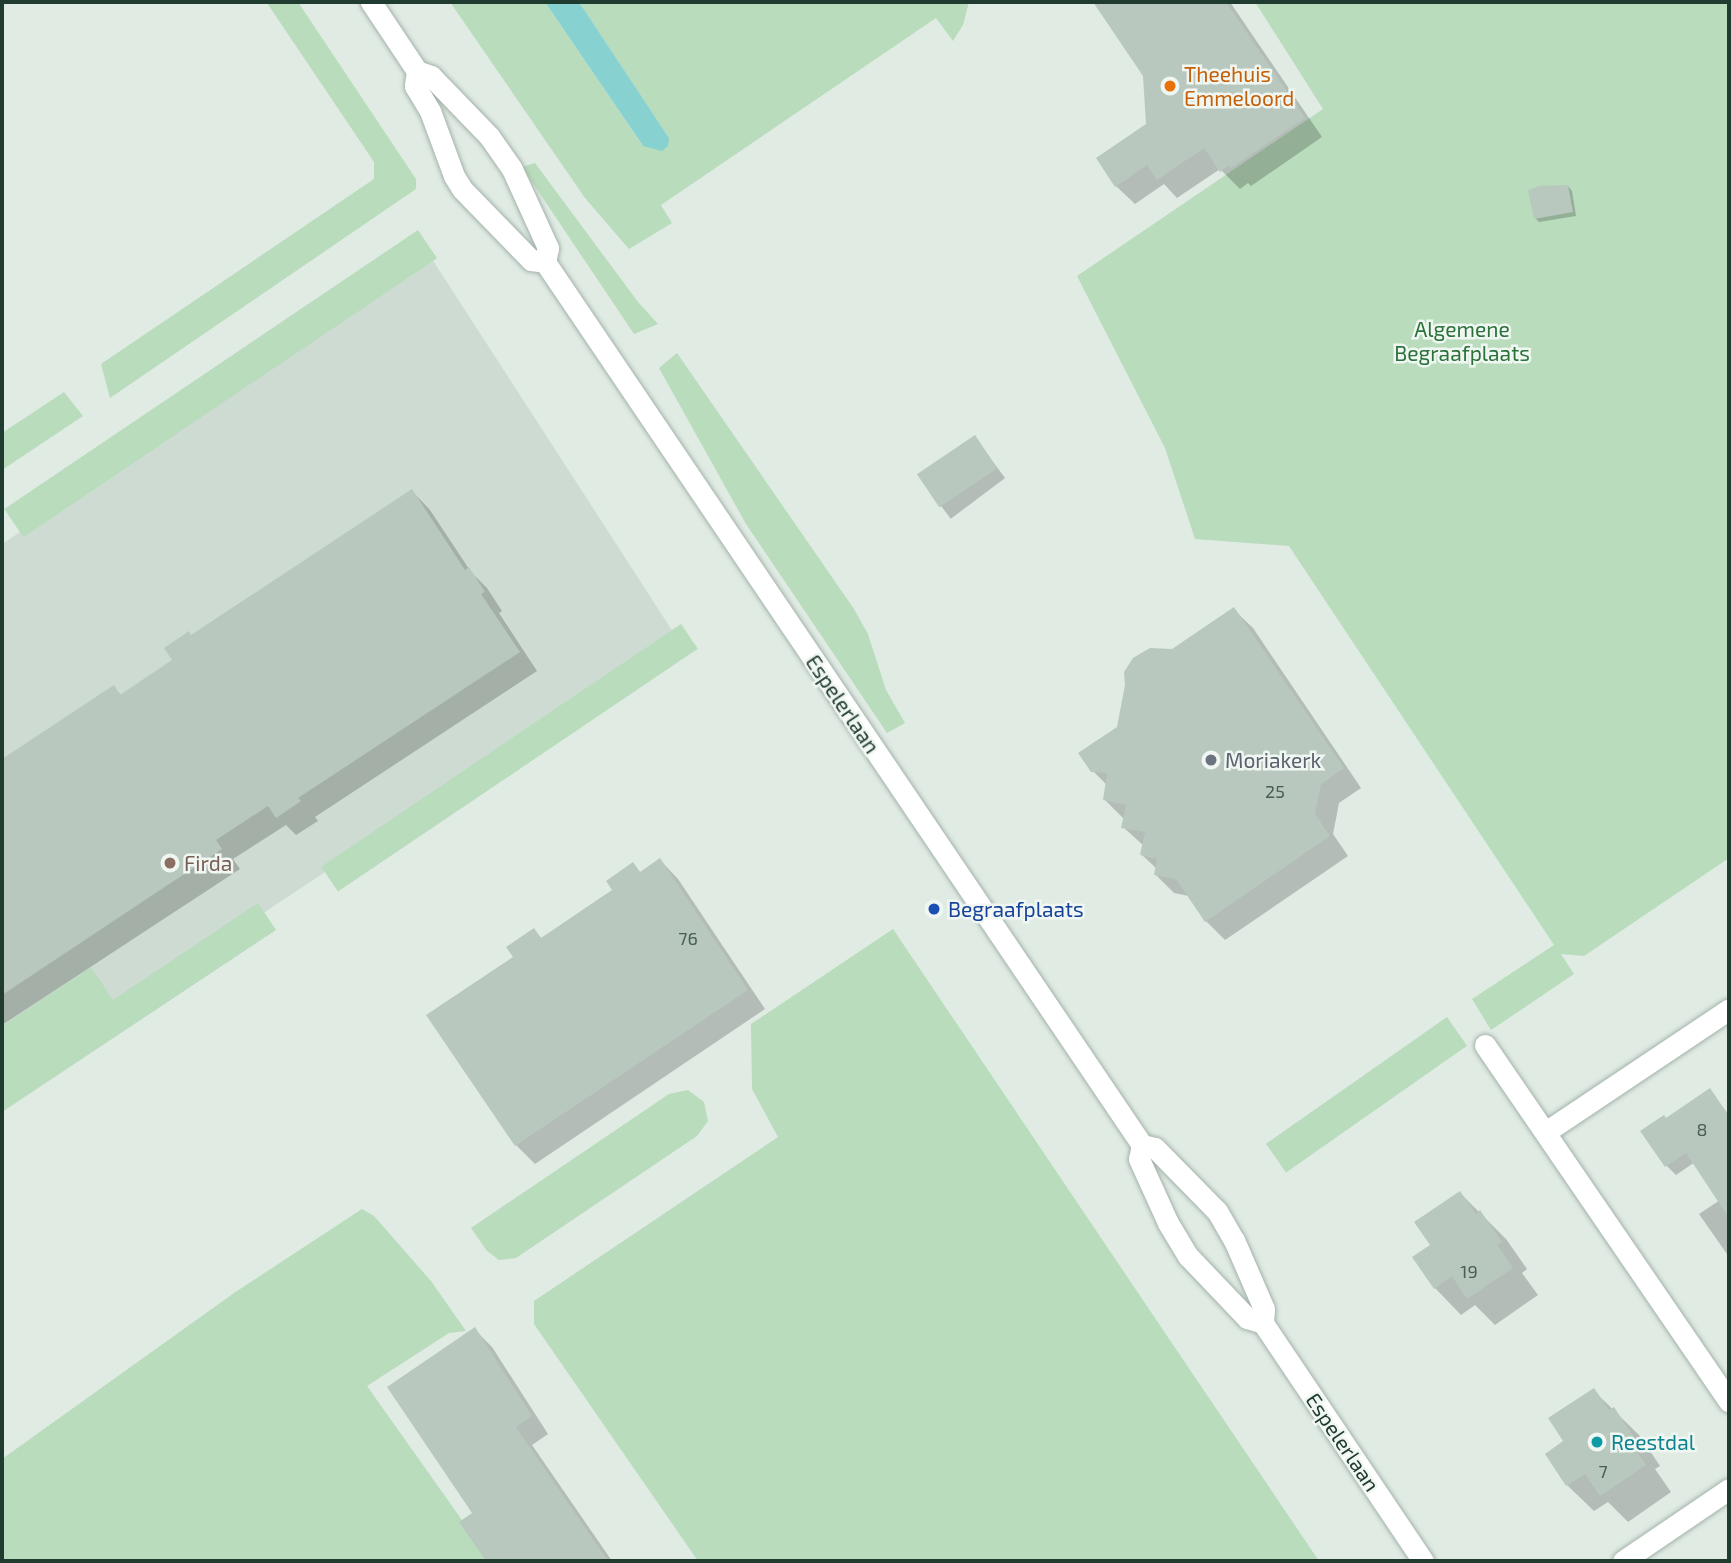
<!DOCTYPE html>
<html>
<head>
<meta charset="utf-8">
<style>
  body { margin:0 }
  #map { position:relative; width:1731px; height:1563px; overflow:hidden; background:#e0ebe4; font-family:"Exo 2",sans-serif }
  div>[style] { position:absolute }
  [style*='--x'] { left:calc(var(--x)*1px); top:calc(var(--y)*1px); width:calc(var(--w)*1px); rotate:calc(var(--a)*1deg) }
  .built>* { inset:0; background:#cedbd3 }
  .green>* { inset:0; background:#b8dcbc; transform-origin:0 0 }
  .water>* { inset:0; background:#87d1d0 }
  .shadow>* { inset:0; background:#0003; transform-origin:0 0 }
  .building>* { inset:0; background:#b8c8bf; transform-origin:0 0 }
  .roads { filter:drop-shadow(0 0 2px #a3b3aa) drop-shadow(0 0 2px #a3b3aa) }
  .minor>* { height:21px; margin:-10.5px; padding:0 10.5px; transform-origin:10.5px; border-radius:10.5px; background:#fff }
  .secondary>* { height:21px; margin:-10.5px; padding:0 10.5px; transform-origin:10.5px; border-radius:10.5px; background:#fff }
  .dots>* { width:19px; height:19px; translate:-50% -50%; box-sizing:border-box; border:4px solid #f0f7f2; border-radius:50% }
  span { translate:-50% -50%; white-space:nowrap; text-align:center; line-height:1.15; -webkit-text-stroke:5px #f0f7f2; paint-order:stroke }
  .number-label { font-size:18px; color:#465e53 }
  .number-label span { -webkit-text-stroke-width:0 }
  .food-label { font-size:21px; color:#c56008 }
  .left { translate:0 -50%; text-align:left }
  .park-label { font-size:21px; color:#2b723a }
  .street-label { font-size:21px; color:#203b2f }
  .worship-label { font-size:21px; color:#5b616d }
  .education-label { font-size:21px; color:#785e54 }
  .transit-label { font-size:21px; color:#164399 }
  .culture-label { font-size:21px; color:#0d838f }
  .frame { position:absolute; inset:0; border:4px solid #203b2f; pointer-events:none }
</style>
</head>
<body>
<div id="map">
  <div class="built">
    <i style="clip-path:polygon(432px 259px,677px 638px,2px 1087px,2px 544px)"></i>
  </div>
  <div class="green">
    <i style="clip-path:polygon(298px 2px,416px 179px,416px 189px,110px 398px,101px 364px,374px 179px,374px 162px,267px 3px)"></i>
    <i style="clip-path:polygon(450px 2px,545px 2px,642px 145px,669px 138px,579px 2px,969px 2px,963px 25px,953px 41px,936px 18px,661px 205px,672px 223px,629px 249px,585px 198px)"></i>
    <i style="clip-path:polygon(1255px 2px,1729px 2px,1729px 858px,1584px 956px,1561px 954px,1574px 974px,1491px 1030px,1472px 999px,1554px 945px,1289px 546px,1195px 539px,1165px 448px,1077px 276px,1323px 109px)"></i>
    <i style="clip-path:polygon(535px 163px,638px 302px,658px 324px,634px 334px,522px 167px)"></i>
    <i style="left:418px;top:230px;width:34px;height:499px;rotate:56deg"></i>
    <i style="clip-path:polygon(677px 353px,854px 609px,868px 634px,886px 690px,905px 723px,887px 733px,746px 524px,659px 368px)"></i>
    <i style="clip-path:polygon(64px 392px,83px 416px,2px 470px,2px 433px)"></i>
    <i style="left:681px;top:624px;width:30px;height:434px;rotate:56deg"></i>
    <i style="clip-path:polygon(258px 903px,276px 930px,2px 1112px,2px 1026px,91px 967px,113px 1000px)"></i>
    <i style="clip-path:polygon(893px 929px,1157px 1321px,1319px 1561px,698px 1561px,534px 1324px,534px 1301px,778px 1137px,752px 1089px,751px 1024px)"></i>
    <i style="left:1447px;top:1017px;width:35px;height:221px;rotate:55deg"></i>
    <i style="clip-path:polygon(688px 1090px,704px 1102px,708px 1121px,697px 1136px,516px 1258px,499px 1260px,487px 1251px,471px 1228px,669px 1094px)"></i>
    <i style="clip-path:polygon(362px 1209px,374px 1216px,431px 1281px,466px 1331px,449px 1333px,367px 1386px,491px 1561px,2px 1561px,2px 1459px,234px 1293px)"></i>
  </div>
  <div class="water">
    <i style="clip-path:polygon(545px 2px,579px 2px,669px 138px,668px 146px,662px 151px,643px 146px)"></i>
  </div>
  <div class="shadow">
    <i style="clip-path:polygon(1107px 2px,1230px 2px,1322px 137px,1251px 186px,1248px 183px,1240px 189px,1220px 169px,1177px 198px,1164px 184px,1135px 204px,1116px 186px,1148px 125px,1145px 75px,1099px 7px)"></i>
    <i style="clip-path:polygon(1568px 186px,1572px 191px,1576px 216px,1539px 222px,1535px 218px)"></i>
    <i style="left:975px;top:438px;width:50px;height:68px;rotate:53deg"></i>
    <i style="clip-path:polygon(412px 491px,430px 510px,471px 572px,487px 588px,502px 611px,499px 613px,537px 671px,315px 817px,318px 821px,296px 835px,286px 825px,233px 859px,240px 869px,2px 1025px,2px 761px,113px 687px,122px 696px,175px 661px,192px 637px)"></i>
    <i style="clip-path:polygon(1234px 610px,1253px 628px,1361px 788px,1339px 803px,1333px 834px,1348px 856px,1225px 940px,1206px 921px,1189px 896px,1174px 893px,1156px 875px,1157px 869px,1142px 855px,1144px 846px,1123px 827px,1124px 819px,1105px 800px,1107px 785px,1093px 771px,1119px 728px,1173px 651px)"></i>
    <i style="clip-path:polygon(660px 860px,678px 879px,765px 1009px,535px 1164px,516px 1145px,515px 958px,534px 931px,542px 939px,615px 891px,633px 864px,641px 873px)"></i>
    <i style="clip-path:polygon(1710px 1091px,1729px 1115px,1729px 1257px,1699px 1214px,1720px 1200px,1695px 1162px,1676px 1175px,1667px 1166px,1666px 1120px)"></i>
    <i style="clip-path:polygon(1460px 1193px,1506px 1239px,1527px 1269px,1522px 1273px,1538px 1295px,1495px 1325px,1475px 1305px,1461px 1315px,1435px 1288px,1432px 1245px)"></i>
    <i style="clip-path:polygon(475px 1330px,492px 1347px,548px 1434px,532px 1445px,612px 1561px,488px 1561px,461px 1523px,475px 1513px)"></i>
    <i style="clip-path:polygon(1593px 1390px,1640px 1436px,1660px 1466px,1655px 1469px,1671px 1492px,1628px 1522px,1608px 1502px,1594px 1511px,1567px 1485px,1566px 1442px)"></i>
  </div>
  <div class="building">
    <i style="clip-path:polygon(1093px 2px,1226px 2px,1305px 118px,1231px 168px,1229px 165px,1220px 172px,1204px 148px,1157px 180px,1147px 165px,1115px 187px,1096px 158px,1146px 124px,1143px 76px)"></i>
    <i style="clip-path:polygon(1568px 185px,1573px 212px,1534px 219px,1528px 190px,1539px 186px)"></i>
    <i style="left:975px;top:435px;width:40px;height:70px;rotate:56deg"></i>
    <i style="clip-path:polygon(412px 489px,465px 570px,469px 567px,485px 592px,481px 594px,520px 652px,298px 798px,301px 801px,276px 818px,268px 806px,216px 840px,222px 849px,2px 995px,2px 759px,114px 685px,120px 695px,172px 660px,164px 648px,189px 631px,191px 635px)"></i>
    <i style="clip-path:polygon(1234px 607px,1344px 768px,1321px 784px,1315px 814px,1330px 836px,1205px 922px,1176px 879px,1154px 875px,1157px 859px,1140px 855px,1145px 832px,1121px 828px,1126px 805px,1103px 800px,1107px 773px,1091px 772px,1078px 753px,1117px 727px,1125px 685px,1124px 672px,1133px 658px,1150px 648px,1172px 649px)"></i>
    <i style="clip-path:polygon(660px 858px,748px 990px,515px 1146px,426px 1015px,513px 957px,506px 947px,534px 928px,541px 938px,612px 890px,606px 881px,633px 862px,640px 872px)"></i>
    <i style="clip-path:polygon(1710px 1088px,1729px 1116px,1729px 1218px,1686px 1153px,1665px 1167px,1640px 1131px,1664px 1115px,1666px 1118px)"></i>
    <i style="clip-path:polygon(1460px 1191px,1476px 1214px,1480px 1210px,1502px 1242px,1497px 1245px,1513px 1268px,1467px 1299px,1452px 1276px,1434px 1289px,1412px 1257px,1430px 1245px,1414px 1222px)"></i>
    <i style="clip-path:polygon(475px 1327px,532px 1416px,516px 1427px,608px 1561px,486px 1561px,459px 1522px,472px 1513px,387px 1387px)"></i>
    <i style="clip-path:polygon(1594px 1388px,1609px 1410px,1614px 1407px,1635px 1439px,1630px 1442px,1646px 1465px,1600px 1496px,1585px 1474px,1566px 1486px,1545px 1454px,1563px 1441px,1548px 1418px)"></i>
  </div>
  <div class="roads">
    <div class="minor">
      <i style="--x:1485;--y:1045;--w:432;--a:55.6"></i>
      <i style="--x:1547;--y:1131;--w:219;--a:-33.8"></i>
      <i style="--x:1623;--y:1561;--w:128;--a:-34.2"></i>
    </div>
    <div class="secondary">
      <i style="--x:371;--y:2;--w:83;--a:56.3"></i>
      <i style="--x:417;--y:71;--w:15;--a:20"></i>
      <i style="--x:431;--y:76;--w:83;--a:46"></i>
      <i style="--x:489;--y:136;--w:40;--a:55.1"></i>
      <i style="--x:512;--y:169;--w:87;--a:65.5"></i>
      <i style="--x:548;--y:248;--w:14;--a:102"></i>
      <i style="--x:545;--y:262;--w:1066;--a:55.94"></i>
      <i style="--x:1142;--y:1145;--w:14;--a:102"></i>
      <i style="--x:1139;--y:1159;--w:70;--a:65.6"></i>
      <i style="--x:1168;--y:1223;--w:39;--a:59"></i>
      <i style="--x:1188;--y:1256;--w:86;--a:46.4"></i>
      <i style="--x:1247;--y:1318;--w:17;--a:17"></i>
      <i style="--x:1263;--y:1323;--w:287;--a:56.1"></i>
      <i style="--x:417;--y:71;--w:15;--a:98"></i>
      <i style="--x:415;--y:86;--w:29;--a:59"></i>
      <i style="--x:430;--y:111;--w:69;--a:69.7"></i>
      <i style="--x:454;--y:176;--w:15;--a:58"></i>
      <i style="--x:462;--y:189;--w:99;--a:45.8"></i>
      <i style="--x:531;--y:260;--w:14;--a:8"></i>
      <i style="--x:1142;--y:1145;--w:13;--a:13"></i>
      <i style="--x:1155;--y:1148;--w:88;--a:45.5"></i>
      <i style="--x:1217;--y:1211;--w:34;--a:60"></i>
      <i style="--x:1234;--y:1240;--w:75;--a:66.5"></i>
      <i style="--x:1264;--y:1309;--w:14;--a:94"></i>
    </div>
  </div>
  <div class="dots">
    <i style="left:1170px;top:86px;background:#e8710a"></i>
    <i style="left:1211px;top:760px;background:#6b7280"></i>
    <i style="left:170px;top:863px;background:#8d6e63"></i>
    <i style="left:934px;top:909px;background:#1a4fb4"></i>
    <i style="left:1597px;top:1442px;background:#0f9aa8"></i>
  </div>
  <div class="number-label">
    <span style="left:1275px;top:791px">25</span>
    <span style="left:688px;top:938px">76</span>
    <span style="left:1702px;top:1129px">8</span>
    <span style="left:1469px;top:1271px">19</span>
    <span style="left:1603px;top:1471px">7</span>
  </div>
  <div class="food-label">
    <span class="left" style="left:1184px;top:86px">Theehuis<br>Emmeloord</span>
  </div>
  <div class="park-label">
    <span style="left:1462px;top:341px">Algemene<br>Begraafplaats</span>
  </div>
  <div class="street-label">
    <span style="left:843px;top:704px;rotate:56deg">Espelerlaan</span>
    <span style="left:1343px;top:1442px;rotate:56deg">Espelerlaan</span>
  </div>
  <div class="worship-label">
    <span class="left" style="left:1225px;top:760px">Moriakerk</span>
  </div>
  <div class="education-label">
    <span class="left" style="left:184px;top:863px">Firda</span>
  </div>
  <div class="transit-label">
    <span class="left" style="left:948px;top:909px">Begraafplaats</span>
  </div>
  <div class="culture-label">
    <span class="left" style="left:1611px;top:1442px">Reestdal</span>
  </div>
  <div class="frame"></div>
</div>
</body>
</html>
